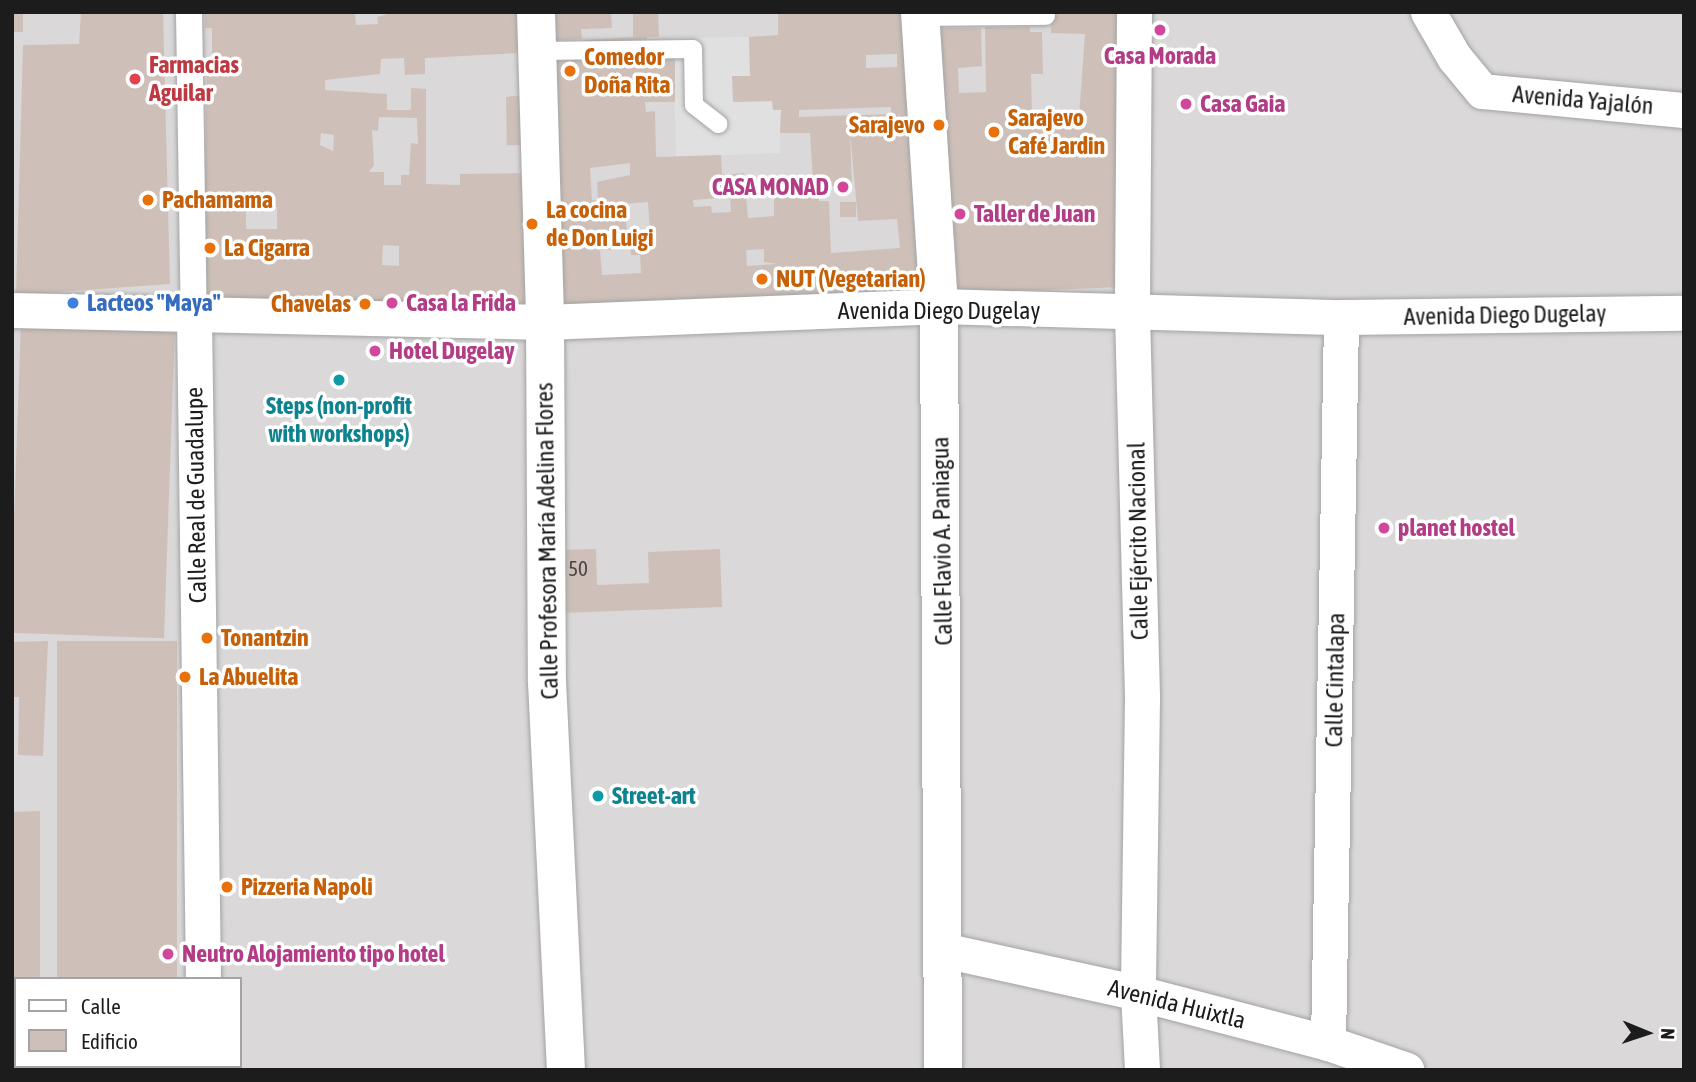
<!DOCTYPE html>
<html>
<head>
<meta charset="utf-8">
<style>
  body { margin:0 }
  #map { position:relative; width:1696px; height:1082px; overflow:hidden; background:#eee8e0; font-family:"Asap Condensed",sans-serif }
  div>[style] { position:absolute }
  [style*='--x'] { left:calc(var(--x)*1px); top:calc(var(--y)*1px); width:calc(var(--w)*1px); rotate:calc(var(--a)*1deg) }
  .residential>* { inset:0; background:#dad8d9 }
  .parking>* { inset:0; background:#e0e0e0 }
  .building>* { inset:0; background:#cec0b9; transform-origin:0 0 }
  .roads { filter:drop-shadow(0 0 2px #a3a3a3) drop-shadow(0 0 2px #a3a3a3) }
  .service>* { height:18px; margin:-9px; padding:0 9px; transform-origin:9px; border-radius:9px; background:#fff }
  .pedestrian>* { height:26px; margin:-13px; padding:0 13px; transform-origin:13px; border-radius:13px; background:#fff }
  .minor>* { height:35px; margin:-17.5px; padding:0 17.5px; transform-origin:17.5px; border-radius:17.5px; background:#fff }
  .tertiary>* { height:38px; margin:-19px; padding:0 19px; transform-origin:19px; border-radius:19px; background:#fff }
  .dots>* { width:19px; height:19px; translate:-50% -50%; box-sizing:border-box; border:4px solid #fff; border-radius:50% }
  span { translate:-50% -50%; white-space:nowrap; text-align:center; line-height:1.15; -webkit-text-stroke:7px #fff; paint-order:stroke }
  .number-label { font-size:21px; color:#484543 }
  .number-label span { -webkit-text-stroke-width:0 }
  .hotel-label { font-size:24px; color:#b23c85; font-weight:700 }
  .left { translate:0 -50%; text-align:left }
  .right { translate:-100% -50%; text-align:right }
  .food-label { font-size:24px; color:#c56008; font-weight:700 }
  .health-label { font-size:24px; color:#be3a42; font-weight:700 }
  .street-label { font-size:24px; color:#1c1c1c }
  .shop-label { font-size:24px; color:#366cbe; font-weight:700 }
  .culture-label { font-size:24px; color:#0d838f; font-weight:700 }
  .frame { position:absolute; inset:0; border:14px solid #1c1c1c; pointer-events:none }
  .legend { position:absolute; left:14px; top:977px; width:228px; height:91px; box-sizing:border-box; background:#fff; border:2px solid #a4a4a4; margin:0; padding:9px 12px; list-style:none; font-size:21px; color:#1c1c1c }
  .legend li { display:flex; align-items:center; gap:14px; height:35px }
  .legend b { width:35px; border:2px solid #a4a4a4 }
  .north { position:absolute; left:1612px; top:998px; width:70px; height:70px; -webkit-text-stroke:5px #fff; paint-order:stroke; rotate:92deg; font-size:19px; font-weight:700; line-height:28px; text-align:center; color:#1c1c1c }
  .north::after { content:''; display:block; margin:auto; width:24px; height:32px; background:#1c1c1c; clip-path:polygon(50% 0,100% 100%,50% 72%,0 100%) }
</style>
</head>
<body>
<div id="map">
  <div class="residential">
    <i style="clip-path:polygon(evenodd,12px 12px,1684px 12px,1684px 1070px,12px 1070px,12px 12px,16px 979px,240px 979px,240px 1066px,16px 1066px,16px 979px)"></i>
  </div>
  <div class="parking">
    <i style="clip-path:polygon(749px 37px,750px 76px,732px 76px,733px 102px,772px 101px,773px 110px,781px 110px,780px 153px,676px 157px,673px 38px)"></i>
  </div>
  <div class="building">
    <i style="left:12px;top:12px;width:11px;height:20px"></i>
    <i style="clip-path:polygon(81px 12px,163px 12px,170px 284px,16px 295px,23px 45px,79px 44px)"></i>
    <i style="clip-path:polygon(evenodd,205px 12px,355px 12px,356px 25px,378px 24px,377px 17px,395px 12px,520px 12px,519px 53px,425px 58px,425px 74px,405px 75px,404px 58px,381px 59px,380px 74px,325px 80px,325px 90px,387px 94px,387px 110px,411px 110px,411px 88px,426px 89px,426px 184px,460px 185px,460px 174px,524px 173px,530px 268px,525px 310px,203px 307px,207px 59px,212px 59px,212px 28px,205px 28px,205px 12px,379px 117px,417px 118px,418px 144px,411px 143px,409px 175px,401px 175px,401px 185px,384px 185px,384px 172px,369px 172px,374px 165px,372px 130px,378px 131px,379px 117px,205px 12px,321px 133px,334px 135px,333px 151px,320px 145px,321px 133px,205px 12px,246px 206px,277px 207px,277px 229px,246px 229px,246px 206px,205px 12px,383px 245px,399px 246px,399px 266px,382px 265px,383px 245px)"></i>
    <i style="clip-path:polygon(evenodd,544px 12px,611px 12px,612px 28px,581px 29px,582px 39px,556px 40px,557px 60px,584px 59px,584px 40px,633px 37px,633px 12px,658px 12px,659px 37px,647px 37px,648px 56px,675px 55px,675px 102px,645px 102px,646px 112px,655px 111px,656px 157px,721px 155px,722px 175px,744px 173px,748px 218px,774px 216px,774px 191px,803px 190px,802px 181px,813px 181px,810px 133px,780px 133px,781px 110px,773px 110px,772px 101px,733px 102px,732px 76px,750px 76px,749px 37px,778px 35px,778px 12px,908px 12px,927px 294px,558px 311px,544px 12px,897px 54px,897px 67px,866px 68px,866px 55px,897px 54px,544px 12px,891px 107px,891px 114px,799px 117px,799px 110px,891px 107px,544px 12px,850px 131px,858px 221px,897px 219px,900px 248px,831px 253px,829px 201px,819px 201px,818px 187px,852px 186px,850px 131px,544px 12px,630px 163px,630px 175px,597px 182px,598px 200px,592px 200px,590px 168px,630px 163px,544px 12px,730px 197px,731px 212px,712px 213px,711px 206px,694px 207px,693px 200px,730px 197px,544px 12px,648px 202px,650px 233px,630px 233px,631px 255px,640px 255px,641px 273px,602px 275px,600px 250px,629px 249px,624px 204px,648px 202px,544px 12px,764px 249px,764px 262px,777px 264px,747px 266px,746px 250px,764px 249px)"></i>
    <i style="clip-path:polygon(1051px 12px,1117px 12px,1121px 287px,947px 294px,939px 28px,981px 28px,982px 66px,958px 68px,959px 93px,986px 92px,985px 27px,1030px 27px,1030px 32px,1042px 32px,1043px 74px,1031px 74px,1032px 116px,1079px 116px,1085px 34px,1051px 33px)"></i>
    <i style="left:524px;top:96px;width:49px;height:18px;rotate:89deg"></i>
    <i style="left:840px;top:202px;width:16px;height:15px"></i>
    <i style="left:21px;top:321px;width:154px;height:312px;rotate:2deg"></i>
    <i style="clip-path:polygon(596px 549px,597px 585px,649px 583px,648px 552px,720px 549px,722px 607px,562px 613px,560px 550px)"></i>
    <i style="clip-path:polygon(48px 641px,43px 756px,18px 755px,19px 697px,12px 697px,12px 642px)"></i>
    <i style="left:57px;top:641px;width:120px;height:338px"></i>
    <i style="clip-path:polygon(40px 811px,40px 979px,16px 979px,12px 1037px,12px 812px)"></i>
    <i style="clip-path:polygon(12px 1051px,16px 1066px,23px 1070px,12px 1070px)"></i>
    <i style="left:32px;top:1066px;width:145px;height:4px"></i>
  </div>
  <div class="roads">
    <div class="service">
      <i style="--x:920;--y:17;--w:126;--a:-0.5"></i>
      <i style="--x:538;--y:51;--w:155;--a:-0.7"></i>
      <i style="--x:693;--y:49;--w:56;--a:89"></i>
      <i style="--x:694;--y:105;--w:31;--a:38"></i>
    </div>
    <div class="pedestrian">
      <i style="--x:189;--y:12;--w:305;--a:89.1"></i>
    </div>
    <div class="minor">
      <i style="--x:1134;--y:12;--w:302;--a:90.4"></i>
      <i style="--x:1132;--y:314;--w:384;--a:88.5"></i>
      <i style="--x:1142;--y:698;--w:295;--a:90.8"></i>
      <i style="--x:1138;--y:993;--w:77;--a:87"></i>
      <i style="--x:1428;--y:12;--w:52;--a:60"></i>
      <i style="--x:1454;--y:57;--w:44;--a:50.5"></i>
      <i style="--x:1482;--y:91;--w:203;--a:5.4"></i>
      <i style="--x:12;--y:310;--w:533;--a:1.29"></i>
      <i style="--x:545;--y:322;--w:394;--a:-2.3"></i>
      <i style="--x:939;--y:306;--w:402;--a:1.6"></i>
      <i style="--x:1341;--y:317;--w:343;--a:-0.7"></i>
      <i style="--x:194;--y:317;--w:662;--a:89.22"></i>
      <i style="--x:943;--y:950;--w:200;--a:12.4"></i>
      <i style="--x:1138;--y:993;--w:196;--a:14.7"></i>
      <i style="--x:1328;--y:1043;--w:83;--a:18.9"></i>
      <i style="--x:1328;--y:1043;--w:726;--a:-88.97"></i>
      <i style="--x:204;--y:1066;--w:4;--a:90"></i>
    </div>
    <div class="tertiary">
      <i style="--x:536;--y:12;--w:310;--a:88.3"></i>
      <i style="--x:545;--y:322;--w:360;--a:89.7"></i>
      <i style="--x:547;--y:682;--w:388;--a:87.2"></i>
      <i style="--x:920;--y:12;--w:295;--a:86.3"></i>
      <i style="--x:939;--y:306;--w:764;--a:89.7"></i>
    </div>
  </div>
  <div class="dots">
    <i style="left:1160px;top:30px;background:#d1479c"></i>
    <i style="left:570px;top:71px;background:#e8710a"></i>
    <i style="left:135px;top:79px;background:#e0444e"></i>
    <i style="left:1186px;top:104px;background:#d1479c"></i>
    <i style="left:939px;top:125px;background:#e8710a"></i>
    <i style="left:994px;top:132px;background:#e8710a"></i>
    <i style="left:843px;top:187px;background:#d1479c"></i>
    <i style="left:148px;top:200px;background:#e8710a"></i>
    <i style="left:960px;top:214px;background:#d1479c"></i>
    <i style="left:532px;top:224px;background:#e8710a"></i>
    <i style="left:210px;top:248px;background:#e8710a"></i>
    <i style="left:762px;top:279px;background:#e8710a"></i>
    <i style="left:73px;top:303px;background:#3f7fe0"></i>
    <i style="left:392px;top:303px;background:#d1479c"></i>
    <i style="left:365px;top:304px;background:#e8710a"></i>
    <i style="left:375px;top:351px;background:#d1479c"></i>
    <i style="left:339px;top:380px;background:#0f9aa8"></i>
    <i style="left:1384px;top:528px;background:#d1479c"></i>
    <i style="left:207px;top:638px;background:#e8710a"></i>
    <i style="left:185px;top:677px;background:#e8710a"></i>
    <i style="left:598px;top:796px;background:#0f9aa8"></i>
    <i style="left:227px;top:887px;background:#e8710a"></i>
    <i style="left:168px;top:954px;background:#d1479c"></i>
  </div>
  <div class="number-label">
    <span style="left:578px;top:568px">50</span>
  </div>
  <div class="hotel-label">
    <span style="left:1160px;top:56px">Casa Morada</span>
    <span class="left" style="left:1200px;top:104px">Casa Gaia</span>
    <span class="right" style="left:829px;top:187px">CASA MONAD</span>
    <span class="left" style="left:974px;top:214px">Taller de Juan</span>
    <span class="left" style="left:406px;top:303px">Casa la Frida</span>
    <span class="left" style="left:389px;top:351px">Hotel Dugelay</span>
    <span class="left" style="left:1398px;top:528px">planet hostel</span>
    <span class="left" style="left:182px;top:954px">Neutro Alojamiento tipo hotel</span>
  </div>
  <div class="food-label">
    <span class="left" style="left:584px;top:71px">Comedor<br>Doña Rita</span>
    <span class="left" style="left:1008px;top:132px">Sarajevo<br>Café Jardin</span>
    <span class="right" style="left:925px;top:125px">Sarajevo</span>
    <span class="left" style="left:162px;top:200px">Pachamama</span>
    <span class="left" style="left:546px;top:224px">La cocina<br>de Don Luigi</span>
    <span class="left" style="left:224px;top:248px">La Cigarra</span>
    <span class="left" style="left:776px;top:279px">NUT (Vegetarian)</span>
    <span class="right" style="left:351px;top:304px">Chavelas</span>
    <span class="left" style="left:221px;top:638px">Tonantzin</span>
    <span class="left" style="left:199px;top:677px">La Abuelita</span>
    <span class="left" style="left:241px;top:887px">Pizzeria Napoli</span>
  </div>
  <div class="health-label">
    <span class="left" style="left:149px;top:79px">Farmacias<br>Aguilar</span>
  </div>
  <div class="street-label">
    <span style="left:1583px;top:100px;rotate:5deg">Avenida Yajalón</span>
    <span style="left:939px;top:311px">Avenida Diego Dugelay</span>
    <span style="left:1505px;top:315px;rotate:-1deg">Avenida Diego Dugelay</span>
    <span style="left:196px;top:495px;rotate:-91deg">Calle Real de Guadalupe</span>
    <span style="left:547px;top:541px;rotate:-91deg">Calle Profesora María Adelina Flores</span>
    <span style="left:942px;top:541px;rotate:-91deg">Calle Flavio A. Paniagua</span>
    <span style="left:1138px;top:541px;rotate:-91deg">Calle Ejército Nacional</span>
    <span style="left:1335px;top:680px;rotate:-89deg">Calle Cintalapa</span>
    <span style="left:1177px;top:1004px;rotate:14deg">Avenida Huixtla</span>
  </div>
  <div class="shop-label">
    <span class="left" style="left:87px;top:303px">Lacteos "Maya"</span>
  </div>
  <div class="culture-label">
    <span style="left:339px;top:420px">Steps (non-profit<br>with workshops)</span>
    <span class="left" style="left:612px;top:796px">Street-art</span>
  </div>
  <div class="frame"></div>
  <ul class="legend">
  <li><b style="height:9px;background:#fff"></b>Calle</li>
  <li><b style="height:19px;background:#cec0b9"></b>Edificio</li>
  </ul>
  <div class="north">N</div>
</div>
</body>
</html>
